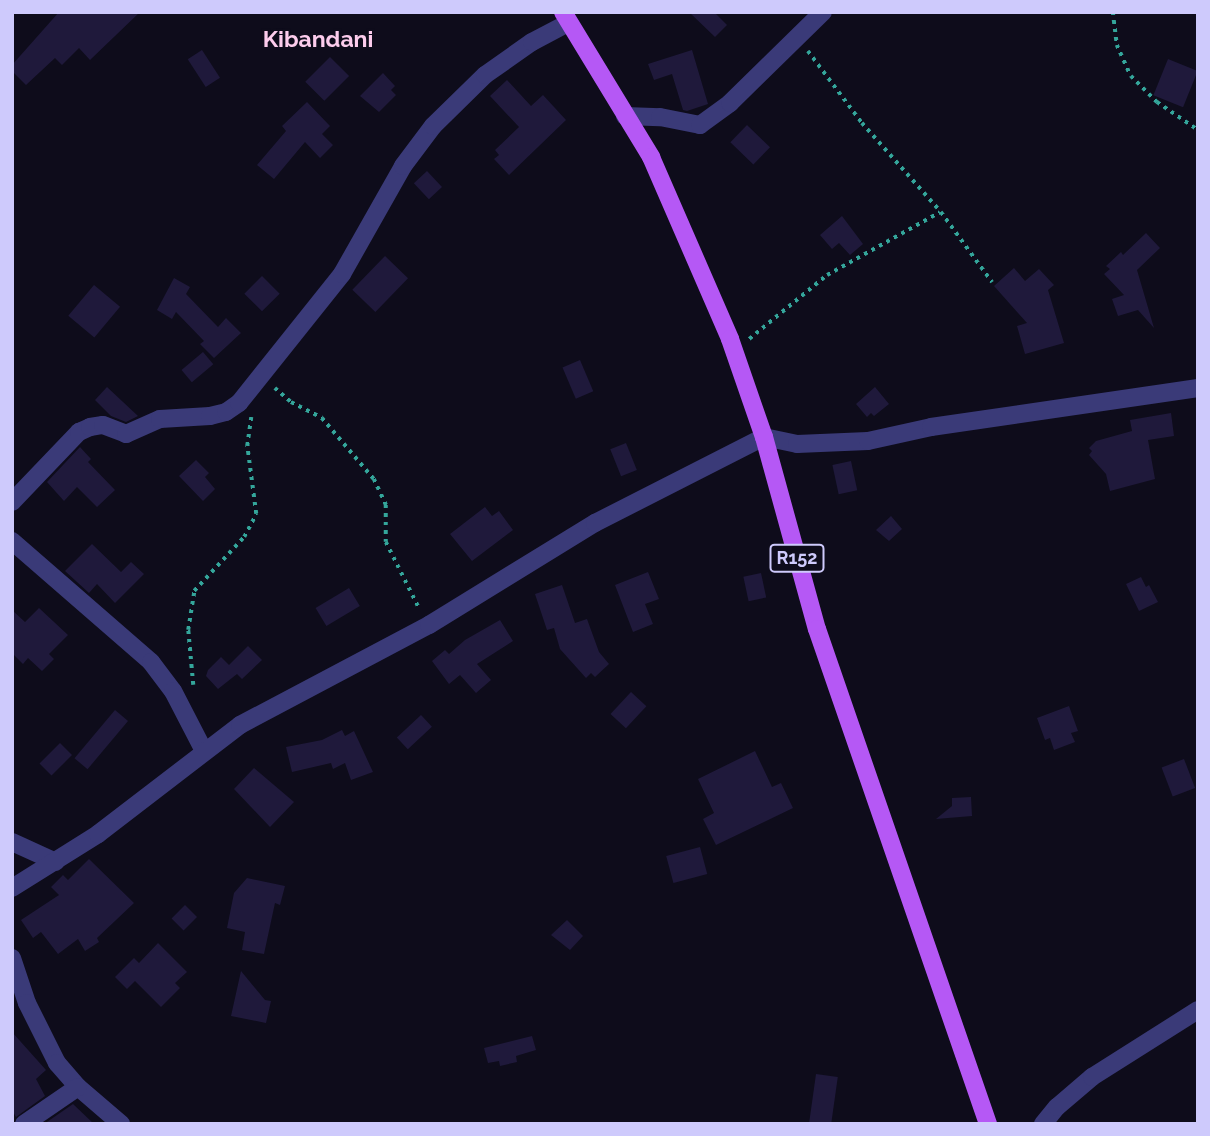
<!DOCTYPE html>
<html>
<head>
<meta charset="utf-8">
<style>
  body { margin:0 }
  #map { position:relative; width:1210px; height:1136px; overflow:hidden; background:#0e0c1b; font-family:Raleway,sans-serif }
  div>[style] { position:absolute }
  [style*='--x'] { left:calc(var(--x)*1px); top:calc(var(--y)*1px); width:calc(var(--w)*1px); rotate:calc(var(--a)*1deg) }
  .building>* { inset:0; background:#1f193b; transform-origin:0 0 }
  .path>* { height:3.5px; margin-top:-1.75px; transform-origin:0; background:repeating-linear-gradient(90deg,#34a69b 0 3.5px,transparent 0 8.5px) }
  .minor>* { height:18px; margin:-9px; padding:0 9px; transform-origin:9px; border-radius:9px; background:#3a3a78 }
  .major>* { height:18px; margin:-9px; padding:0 9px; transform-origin:9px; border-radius:9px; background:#b558f5 }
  span { translate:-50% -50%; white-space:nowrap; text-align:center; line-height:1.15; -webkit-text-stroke:5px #0e0c1b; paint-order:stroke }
  .shield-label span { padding:2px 5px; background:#0e0c1b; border:2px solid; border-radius:5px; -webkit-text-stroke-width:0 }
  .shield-label { font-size:18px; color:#cecafc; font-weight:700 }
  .quarter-label { font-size:23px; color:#fcccec; font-weight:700 }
  .frame { position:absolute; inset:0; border:14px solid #cecafc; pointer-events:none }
</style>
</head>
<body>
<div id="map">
  <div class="building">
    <i style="clip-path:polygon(59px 12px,140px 12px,90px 60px,79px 48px,62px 65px,55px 58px,26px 85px,12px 71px,12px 65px)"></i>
    <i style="clip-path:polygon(689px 12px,714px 12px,727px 25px,715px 37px)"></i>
    <i style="left:202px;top:50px;width:33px;height:17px;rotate:57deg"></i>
    <i style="clip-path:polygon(692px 50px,708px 104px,687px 111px,683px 110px,672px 74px,654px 80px,648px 64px)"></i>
    <i style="left:330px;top:57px;width:27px;height:35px;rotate:45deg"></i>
    <i style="left:1168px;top:59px;width:32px;height:39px;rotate:22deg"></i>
    <i style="clip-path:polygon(383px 73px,395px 86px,391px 90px,396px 95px,379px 112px,360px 96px)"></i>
    <i style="clip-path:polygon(507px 80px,531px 106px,543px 95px,566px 120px,509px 175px,494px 159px,499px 155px,495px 150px,519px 127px,490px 96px)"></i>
    <i style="clip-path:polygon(307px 102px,330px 126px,322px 134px,333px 145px,320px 158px,305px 142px,274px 179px,257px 165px,286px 131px,282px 126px)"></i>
    <i style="left:747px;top:125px;width:32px;height:24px;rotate:44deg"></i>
    <i style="left:427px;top:171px;width:22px;height:18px;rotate:47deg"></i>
    <i style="clip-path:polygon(842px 216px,863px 244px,850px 255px,839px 243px,832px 249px,820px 235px)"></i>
    <i style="clip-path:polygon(1146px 233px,1160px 248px,1137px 270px,1154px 328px,1138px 310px,1118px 316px,1112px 299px,1124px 295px,1104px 274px,1110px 269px,1106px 266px,1121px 252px,1123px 255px)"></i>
    <i style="left:385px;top:256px;width:32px;height:47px;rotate:44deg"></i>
    <i style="clip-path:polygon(1014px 268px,1025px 281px,1039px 269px,1054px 285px,1048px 290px,1064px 343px,1025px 354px,1017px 326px,1027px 323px,994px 286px)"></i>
    <i style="left:262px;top:276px;width:25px;height:25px;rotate:45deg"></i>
    <i style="clip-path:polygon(174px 278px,190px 287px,186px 294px,218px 327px,226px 318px,241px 333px,214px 358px,200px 344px,204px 341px,176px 312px,172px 319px,157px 310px)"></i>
    <i style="left:94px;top:285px;width:34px;height:40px;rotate:40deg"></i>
    <i style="left:203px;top:352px;width:16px;height:28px;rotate:50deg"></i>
    <i style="left:580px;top:360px;width:34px;height:19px;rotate:67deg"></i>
    <i style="clip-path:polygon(107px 387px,138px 416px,126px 422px,111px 416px,95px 400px)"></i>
    <i style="clip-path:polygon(875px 387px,889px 404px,874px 416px,871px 413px,867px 417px,856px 404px)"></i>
    <i style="clip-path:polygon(1171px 413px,1174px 436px,1148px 440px,1155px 479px,1110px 491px,1106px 474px,1089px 455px,1092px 451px,1089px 448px,1096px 441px,1132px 431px,1130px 420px)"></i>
    <i style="left:626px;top:443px;width:29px;height:17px;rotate:68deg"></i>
    <i style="clip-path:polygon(80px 447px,91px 459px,88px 462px,115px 490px,97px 507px,77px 487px,64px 501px,47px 482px)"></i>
    <i style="clip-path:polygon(196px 460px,209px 473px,205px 477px,215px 489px,203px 501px,179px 476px)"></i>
    <i style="left:851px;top:461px;width:30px;height:19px;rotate:78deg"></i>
    <i style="clip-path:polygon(485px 507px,492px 516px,499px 511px,513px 530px,472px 561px,450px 534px)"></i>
    <i style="clip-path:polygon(891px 516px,902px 529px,889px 541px,876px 530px)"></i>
    <i style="clip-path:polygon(92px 544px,121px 572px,131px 562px,144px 574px,115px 603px,97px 584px,89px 593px,65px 571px)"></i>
    <i style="clip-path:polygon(648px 572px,659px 599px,645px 604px,653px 624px,633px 632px,615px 585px)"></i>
    <i style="left:761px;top:573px;width:25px;height:18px;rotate:78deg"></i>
    <i style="clip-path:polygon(1141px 577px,1146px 587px,1149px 585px,1158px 602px,1139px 611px,1126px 584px)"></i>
    <i style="clip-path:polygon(562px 585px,575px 623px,587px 619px,599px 652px,609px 664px,595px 677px,591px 673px,586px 678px,560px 649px,554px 628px,547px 630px,535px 594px)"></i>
    <i style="left:349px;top:588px;width:21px;height:39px;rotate:59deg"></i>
    <i style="clip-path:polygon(39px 608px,68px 635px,49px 654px,54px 659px,42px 671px,28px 658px,23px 664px,12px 653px,12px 610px,25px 622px)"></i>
    <i style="clip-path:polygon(500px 620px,513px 641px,477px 664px,491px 680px,476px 693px,460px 675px,449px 684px,432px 661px,445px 650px,449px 654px,465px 640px)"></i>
    <i style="clip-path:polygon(248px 646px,262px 660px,242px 679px,237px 674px,218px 689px,206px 676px,208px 670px,221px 657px,229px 665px)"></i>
    <i style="left:631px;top:692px;width:21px;height:30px;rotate:43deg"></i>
    <i style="clip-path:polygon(1069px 706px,1078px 731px,1071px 733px,1075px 742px,1054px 750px,1050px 738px,1045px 740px,1037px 718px)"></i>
    <i style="left:115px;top:710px;width:17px;height:63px;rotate:40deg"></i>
    <i style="left:421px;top:715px;width:16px;height:33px;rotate:47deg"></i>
    <i style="clip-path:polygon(342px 730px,345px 736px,354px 731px,373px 772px,351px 780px,345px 763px,333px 769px,331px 763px,292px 772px,286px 747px,322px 740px)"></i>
    <i style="left:60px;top:743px;width:17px;height:29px;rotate:45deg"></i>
    <i style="clip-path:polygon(755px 751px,772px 787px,781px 783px,793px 808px,716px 845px,703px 819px,714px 813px,698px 779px)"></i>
    <i style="left:1184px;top:759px;width:31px;height:24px;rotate:69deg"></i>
    <i style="clip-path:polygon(254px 768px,294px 802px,270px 827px,234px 789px)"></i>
    <i style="clip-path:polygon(971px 797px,972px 816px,936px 819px,952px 806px,952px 798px)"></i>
    <i style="left:700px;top:847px;width:28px;height:35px;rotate:75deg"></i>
    <i style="clip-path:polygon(89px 859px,134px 903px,97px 938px,99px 942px,85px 951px,78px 939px,58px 954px,41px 932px,33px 938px,21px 920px,59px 895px,51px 887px,63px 875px,68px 880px)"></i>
    <i style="clip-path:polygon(247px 878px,285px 886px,280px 905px,275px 903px,264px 954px,242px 950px,245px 932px,227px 928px,234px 893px)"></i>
    <i style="left:185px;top:905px;width:17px;height:19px;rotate:45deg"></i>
    <i style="clip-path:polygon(567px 920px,583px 936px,570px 950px,551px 935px)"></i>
    <i style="clip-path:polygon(158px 943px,187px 972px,175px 983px,180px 988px,161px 1007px,135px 981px,127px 989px,115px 977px,134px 958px,139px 963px)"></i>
    <i style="clip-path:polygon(241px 971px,265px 1000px,271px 1001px,266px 1023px,231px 1016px)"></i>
    <i style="clip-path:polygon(12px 1032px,46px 1070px,36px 1079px,45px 1096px,16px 1117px,12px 1110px)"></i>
    <i style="clip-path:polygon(532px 1036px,536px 1050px,516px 1056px,517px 1062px,500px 1066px,499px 1061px,488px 1063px,484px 1048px)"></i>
    <i style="left:816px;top:1074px;width:22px;height:50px;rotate:8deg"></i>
    <i style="clip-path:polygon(73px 1104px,94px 1124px,44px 1124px)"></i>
  </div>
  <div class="path">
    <i style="--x:1113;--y:12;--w:33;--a:83"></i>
    <i style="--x:1117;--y:45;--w:34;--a:66"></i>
    <i style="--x:1131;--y:76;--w:37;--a:45"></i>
    <i style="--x:1157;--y:102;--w:50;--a:34.3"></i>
    <i style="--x:808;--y:51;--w:90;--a:53.1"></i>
    <i style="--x:862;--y:123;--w:119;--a:48.4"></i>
    <i style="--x:941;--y:212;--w:87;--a:53.9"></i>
    <i style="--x:749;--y:339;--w:101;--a:-39.4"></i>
    <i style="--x:827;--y:275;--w:129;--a:-29.1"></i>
    <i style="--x:275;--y:388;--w:21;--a:41"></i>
    <i style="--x:291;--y:402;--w:35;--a:27"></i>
    <i style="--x:322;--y:418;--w:80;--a:49.6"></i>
    <i style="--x:374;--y:479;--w:29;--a:65"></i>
    <i style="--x:386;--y:505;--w:37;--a:90"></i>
    <i style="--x:386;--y:542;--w:74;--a:63.4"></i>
    <i style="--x:193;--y:685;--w:55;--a:-95.2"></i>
    <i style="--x:188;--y:630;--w:39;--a:-81"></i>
    <i style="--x:194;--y:591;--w:74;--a:-47.2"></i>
    <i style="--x:244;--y:537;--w:26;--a:-62"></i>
    <i style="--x:256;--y:514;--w:69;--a:-97.5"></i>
    <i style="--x:247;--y:446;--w:29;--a:-82"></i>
  </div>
  <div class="minor">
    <i style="--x:625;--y:116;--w:35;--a:2"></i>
    <i style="--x:660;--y:117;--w:41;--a:11.3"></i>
    <i style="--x:700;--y:125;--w:37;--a:-36"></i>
    <i style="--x:730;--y:103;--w:130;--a:-44.4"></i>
    <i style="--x:12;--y:502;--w:97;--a:-46.3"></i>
    <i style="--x:79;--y:432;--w:12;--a:-24"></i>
    <i style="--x:90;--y:427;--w:13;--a:-9"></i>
    <i style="--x:103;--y:425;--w:25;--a:21"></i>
    <i style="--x:126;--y:434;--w:37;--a:-24"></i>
    <i style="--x:160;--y:419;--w:50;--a:-3.4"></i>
    <i style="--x:210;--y:416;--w:16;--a:-14"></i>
    <i style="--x:226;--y:412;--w:16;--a:-35"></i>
    <i style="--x:239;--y:403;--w:165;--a:-51.4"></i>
    <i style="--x:342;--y:274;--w:124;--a:-60.5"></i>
    <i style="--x:403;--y:166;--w:50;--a:-53.1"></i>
    <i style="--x:433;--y:126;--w:73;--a:-44.4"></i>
    <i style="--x:485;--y:75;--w:57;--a:-35.1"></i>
    <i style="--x:532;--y:42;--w:41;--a:-27.8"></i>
    <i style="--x:12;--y:541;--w:184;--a:41"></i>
    <i style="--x:151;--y:662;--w:36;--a:53"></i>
    <i style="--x:173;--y:691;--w:68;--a:62.7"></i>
    <i style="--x:12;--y:842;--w:48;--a:24.4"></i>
    <i style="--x:12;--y:888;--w:102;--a:-32.1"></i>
    <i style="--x:98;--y:834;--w:179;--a:-37.5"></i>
    <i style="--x:240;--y:725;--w:214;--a:-27.9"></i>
    <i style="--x:429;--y:625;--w:195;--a:-31.6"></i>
    <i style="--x:595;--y:523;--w:190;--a:-27"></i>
    <i style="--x:764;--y:437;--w:34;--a:12"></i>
    <i style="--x:797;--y:444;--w:71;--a:-2.4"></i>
    <i style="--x:868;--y:441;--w:65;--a:-12.5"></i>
    <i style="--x:931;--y:427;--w:270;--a:-8.3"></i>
    <i style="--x:12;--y:958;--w:47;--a:71.6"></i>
    <i style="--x:27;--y:1003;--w:67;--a:63.4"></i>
    <i style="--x:57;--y:1063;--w:32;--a:49"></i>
    <i style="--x:78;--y:1087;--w:57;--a:40.7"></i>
    <i style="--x:24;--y:1124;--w:65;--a:-34.4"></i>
    <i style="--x:1043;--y:1124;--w:22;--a:-51"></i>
    <i style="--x:1057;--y:1107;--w:46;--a:-40.6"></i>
    <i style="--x:1092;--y:1077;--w:125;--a:-32.3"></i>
  </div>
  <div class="major">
    <i style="--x:563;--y:12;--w:170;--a:58.7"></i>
    <i style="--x:651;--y:157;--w:198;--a:66.5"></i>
    <i style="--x:730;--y:339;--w:104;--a:70.9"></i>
    <i style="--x:764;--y:437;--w:199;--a:74.6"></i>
    <i style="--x:817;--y:629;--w:524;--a:70.94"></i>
  </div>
  <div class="shield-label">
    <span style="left:797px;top:558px">R152</span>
  </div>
  <div class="quarter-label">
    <span style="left:318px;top:39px">Kibandani</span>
  </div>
  <div class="frame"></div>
</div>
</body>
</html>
